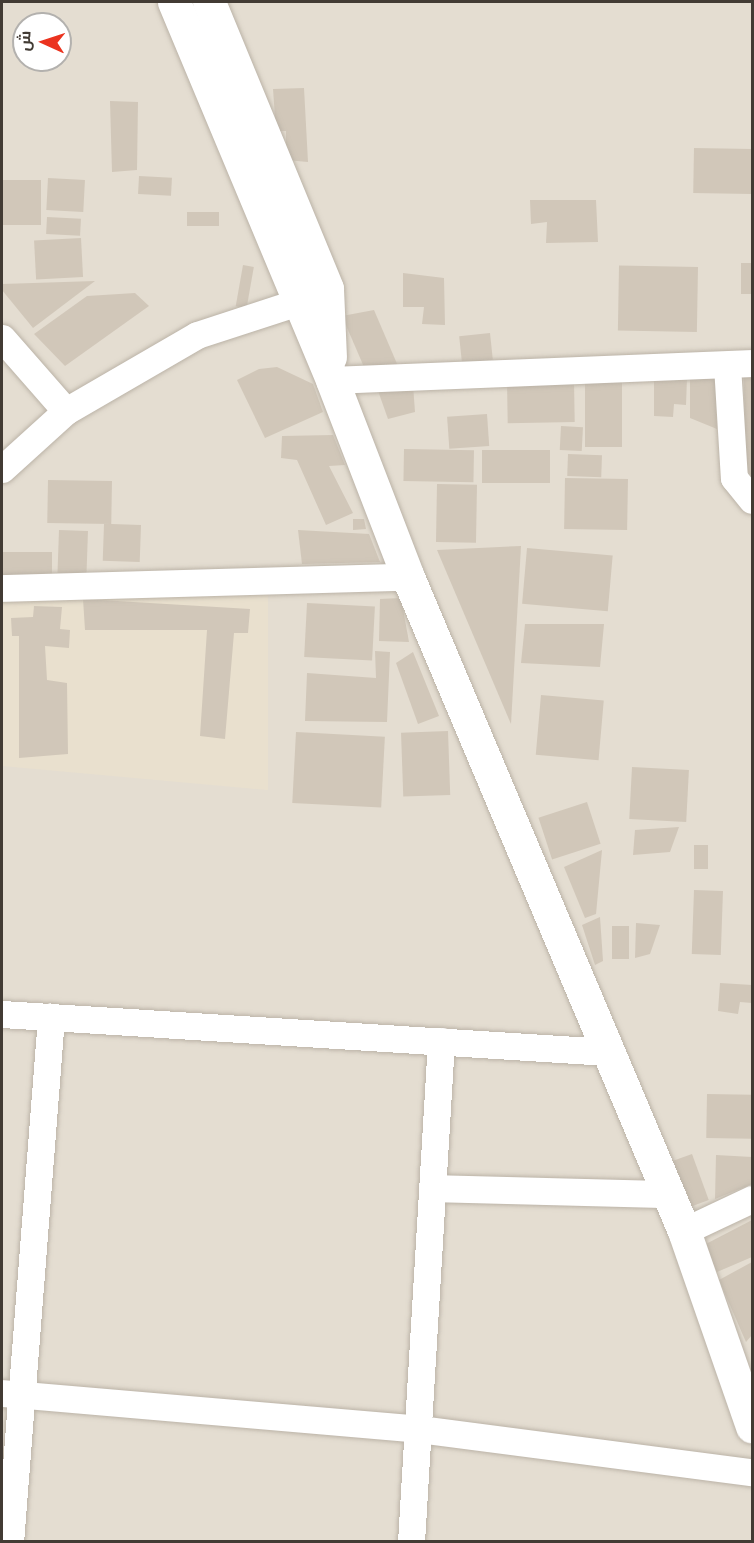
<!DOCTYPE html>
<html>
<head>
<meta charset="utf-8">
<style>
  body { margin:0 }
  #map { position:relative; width:754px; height:1543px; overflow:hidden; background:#f0ece3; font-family:Overpass,Cairo,sans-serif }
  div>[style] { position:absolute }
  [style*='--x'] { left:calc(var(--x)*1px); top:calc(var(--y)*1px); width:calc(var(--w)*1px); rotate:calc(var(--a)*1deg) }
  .residential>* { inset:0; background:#e4ddd1 }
  .education>* { inset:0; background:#e9e0ce }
  .building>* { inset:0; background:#d1c7b9; transform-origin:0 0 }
  .roads { filter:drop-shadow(0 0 2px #bbb3a7) drop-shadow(0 0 2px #bbb3a7) }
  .minor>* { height:27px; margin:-13.5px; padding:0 13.5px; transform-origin:13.5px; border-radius:13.5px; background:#fff }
  .tertiary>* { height:33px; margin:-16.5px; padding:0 16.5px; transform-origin:16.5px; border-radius:16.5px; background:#fff }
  span { translate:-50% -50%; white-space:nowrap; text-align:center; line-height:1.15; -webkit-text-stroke:6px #fff; paint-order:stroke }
  .frame { position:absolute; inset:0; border:3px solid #423b34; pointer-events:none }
  .north { position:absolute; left:12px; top:12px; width:60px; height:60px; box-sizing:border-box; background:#fff; border:2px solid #b3b1ae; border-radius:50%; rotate:273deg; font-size:16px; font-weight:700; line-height:24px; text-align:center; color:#423b34 }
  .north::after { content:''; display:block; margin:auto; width:21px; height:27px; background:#eb331f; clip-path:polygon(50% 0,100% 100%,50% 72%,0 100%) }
</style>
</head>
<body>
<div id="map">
  <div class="residential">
    <i style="clip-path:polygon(evenodd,2px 2px,752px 2px,752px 1541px,2px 1541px,2px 2px,24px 24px,60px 24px,60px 60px,24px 60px,24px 24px)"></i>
  </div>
  <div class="education">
    <i style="clip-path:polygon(268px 591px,268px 790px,2px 766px,2px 598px)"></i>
  </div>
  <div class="building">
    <i style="clip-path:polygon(304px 88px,308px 162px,286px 160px,286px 131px,276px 131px,273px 89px)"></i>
    <i style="clip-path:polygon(110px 101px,138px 102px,137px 170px,112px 172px)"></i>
    <i style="left:694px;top:148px;width:58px;height:45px;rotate:1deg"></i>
    <i style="left:139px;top:176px;width:33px;height:18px;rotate:3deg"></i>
    <i style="left:48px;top:178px;width:37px;height:32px;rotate:3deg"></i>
    <i style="left:2px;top:180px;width:39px;height:45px"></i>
    <i style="clip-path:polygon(530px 200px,596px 200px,598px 242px,546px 243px,547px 222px,531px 224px)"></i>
    <i style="left:187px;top:212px;width:32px;height:14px"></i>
    <i style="left:47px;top:217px;width:34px;height:17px;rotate:3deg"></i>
    <i style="left:81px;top:238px;width:39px;height:47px;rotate:87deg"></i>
    <i style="left:741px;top:263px;width:11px;height:31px"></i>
    <i style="left:243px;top:265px;width:11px;height:42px;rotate:10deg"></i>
    <i style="left:698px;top:267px;width:65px;height:79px;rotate:91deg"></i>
    <i style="clip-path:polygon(403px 273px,444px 278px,445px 325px,422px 324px,424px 307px,403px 307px)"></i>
    <i style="clip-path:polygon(95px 281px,33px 328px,2px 290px,2px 284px)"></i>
    <i style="clip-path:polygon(135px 293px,149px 306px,65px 366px,34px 334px,87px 296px)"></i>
    <i style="clip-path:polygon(374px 310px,398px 366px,364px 367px,342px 316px)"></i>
    <i style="left:490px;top:333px;width:27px;height:31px;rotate:84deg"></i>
    <i style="clip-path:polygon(277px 367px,313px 384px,323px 412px,265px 438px,237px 380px,259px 369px)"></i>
    <i style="clip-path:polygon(744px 376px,752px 376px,752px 477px,745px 467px)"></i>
    <i style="clip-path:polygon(687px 378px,686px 405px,674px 404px,673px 417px,654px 416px,654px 379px)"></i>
    <i style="clip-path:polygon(690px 378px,716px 379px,717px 429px,690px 418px)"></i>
    <i style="left:585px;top:379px;width:37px;height:68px"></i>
    <i style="left:574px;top:381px;width:41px;height:67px;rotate:89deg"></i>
    <i style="clip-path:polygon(413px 385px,415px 412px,388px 419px,377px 388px)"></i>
    <i style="left:487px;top:414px;width:32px;height:40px;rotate:86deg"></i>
    <i style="left:561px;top:426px;width:22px;height:24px;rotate:3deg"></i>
    <i style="clip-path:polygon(333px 435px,345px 465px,329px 466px,353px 513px,326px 525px,297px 460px,281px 458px,282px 436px)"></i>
    <i style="left:404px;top:449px;width:70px;height:32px;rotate:1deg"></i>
    <i style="left:550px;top:450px;width:33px;height:68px;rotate:90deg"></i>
    <i style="left:568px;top:454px;width:34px;height:22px;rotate:2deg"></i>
    <i style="left:565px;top:478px;width:63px;height:51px;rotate:1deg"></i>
    <i style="left:48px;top:480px;width:64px;height:43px;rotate:1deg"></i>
    <i style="left:437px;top:484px;width:40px;height:58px;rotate:1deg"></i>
    <i style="clip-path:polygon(353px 519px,364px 519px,366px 529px,353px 530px)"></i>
    <i style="left:141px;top:525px;width:37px;height:37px;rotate:92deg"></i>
    <i style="left:59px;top:530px;width:29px;height:43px;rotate:2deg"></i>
    <i style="clip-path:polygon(298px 530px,369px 534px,380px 562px,302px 564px)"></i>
    <i style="clip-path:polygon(521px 546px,511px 724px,437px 550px)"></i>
    <i style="left:527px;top:548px;width:86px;height:56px;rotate:5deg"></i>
    <i style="left:52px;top:552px;width:23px;height:50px;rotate:90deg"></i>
    <i style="clip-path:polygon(401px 598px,409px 642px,379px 641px,380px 599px)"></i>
    <i style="clip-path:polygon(83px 599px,250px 609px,248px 633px,234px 633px,225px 739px,200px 736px,207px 630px,85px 630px)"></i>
    <i style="left:307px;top:603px;width:68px;height:54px;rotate:3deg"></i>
    <i style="clip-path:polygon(34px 606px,62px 607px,60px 629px,70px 630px,69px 648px,45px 646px,47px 680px,67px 683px,68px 754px,19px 758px,19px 636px,12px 636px,11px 618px,33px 617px)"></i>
    <i style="clip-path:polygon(525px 624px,604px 624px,600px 667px,521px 663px)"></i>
    <i style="clip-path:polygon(375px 651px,390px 652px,387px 722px,305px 721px,307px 673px,376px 678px)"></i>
    <i style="clip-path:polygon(413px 652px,439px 716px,418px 724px,396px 663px)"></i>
    <i style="left:541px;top:695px;width:63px;height:60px;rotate:5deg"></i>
    <i style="left:448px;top:731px;width:64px;height:47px;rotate:88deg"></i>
    <i style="left:296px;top:732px;width:89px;height:71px;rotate:3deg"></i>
    <i style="left:632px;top:767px;width:57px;height:52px;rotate:3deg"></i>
    <i style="left:587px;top:802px;width:44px;height:51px;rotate:72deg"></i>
    <i style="clip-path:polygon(679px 827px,670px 852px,633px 855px,635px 830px)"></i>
    <i style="left:694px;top:845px;width:14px;height:24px"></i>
    <i style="clip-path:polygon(602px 850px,596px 914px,585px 918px,564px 867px)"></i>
    <i style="left:694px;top:890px;width:29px;height:64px;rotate:2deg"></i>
    <i style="clip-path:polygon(600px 917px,603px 961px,595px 965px,582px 925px)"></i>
    <i style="clip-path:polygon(636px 923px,660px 925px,650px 954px,635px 958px)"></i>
    <i style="left:629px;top:926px;width:33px;height:17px;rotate:90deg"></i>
    <i style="clip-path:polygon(720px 983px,752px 985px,752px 1003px,740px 1002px,738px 1014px,718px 1011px)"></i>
    <i style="left:707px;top:1094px;width:45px;height:44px;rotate:1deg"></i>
    <i style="left:692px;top:1154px;width:49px;height:23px;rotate:70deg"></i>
    <i style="clip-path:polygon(716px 1155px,752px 1157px,752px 1184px,715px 1199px)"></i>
    <i style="clip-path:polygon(752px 1220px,752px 1257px,717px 1272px,704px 1245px)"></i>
    <i style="clip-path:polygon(752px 1262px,752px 1335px,746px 1342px,719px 1280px)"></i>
  </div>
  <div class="roads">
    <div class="minor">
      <i style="--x:2;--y:338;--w:97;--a:48.8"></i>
      <i style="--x:727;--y:365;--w:113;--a:86.5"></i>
      <i style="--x:734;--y:478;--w:28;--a:51"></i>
      <i style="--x:332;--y:380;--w:420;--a:-2.3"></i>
      <i style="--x:2;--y:469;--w:86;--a:-42.2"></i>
      <i style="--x:66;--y:411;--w:151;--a:-30.1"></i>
      <i style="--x:197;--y:335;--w:106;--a:-18.1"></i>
      <i style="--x:2;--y:588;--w:406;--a:-1.6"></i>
      <i style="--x:2;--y:1014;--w:607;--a:3.59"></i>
      <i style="--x:433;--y:1188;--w:235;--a:1.5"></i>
      <i style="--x:684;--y:1231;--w:75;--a:-25.2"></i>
      <i style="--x:2;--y:1393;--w:419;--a:4.9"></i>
      <i style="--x:419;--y:1429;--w:336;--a:7.4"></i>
      <i style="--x:10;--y:1542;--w:527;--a:-85.53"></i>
      <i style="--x:411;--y:1542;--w:502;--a:-86.57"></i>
    </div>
    <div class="tertiary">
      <i style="--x:174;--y:2;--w:410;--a:67.3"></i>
      <i style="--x:332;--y:380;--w:211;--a:68.9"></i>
      <i style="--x:408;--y:577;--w:710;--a:67.12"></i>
      <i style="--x:684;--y:1231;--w:207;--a:70.8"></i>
      <i style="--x:209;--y:2;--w:310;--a:67.6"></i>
      <i style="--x:327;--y:289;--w:68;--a:87.5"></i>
    </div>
  </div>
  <div class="frame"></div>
  <div class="north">ش</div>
</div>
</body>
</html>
